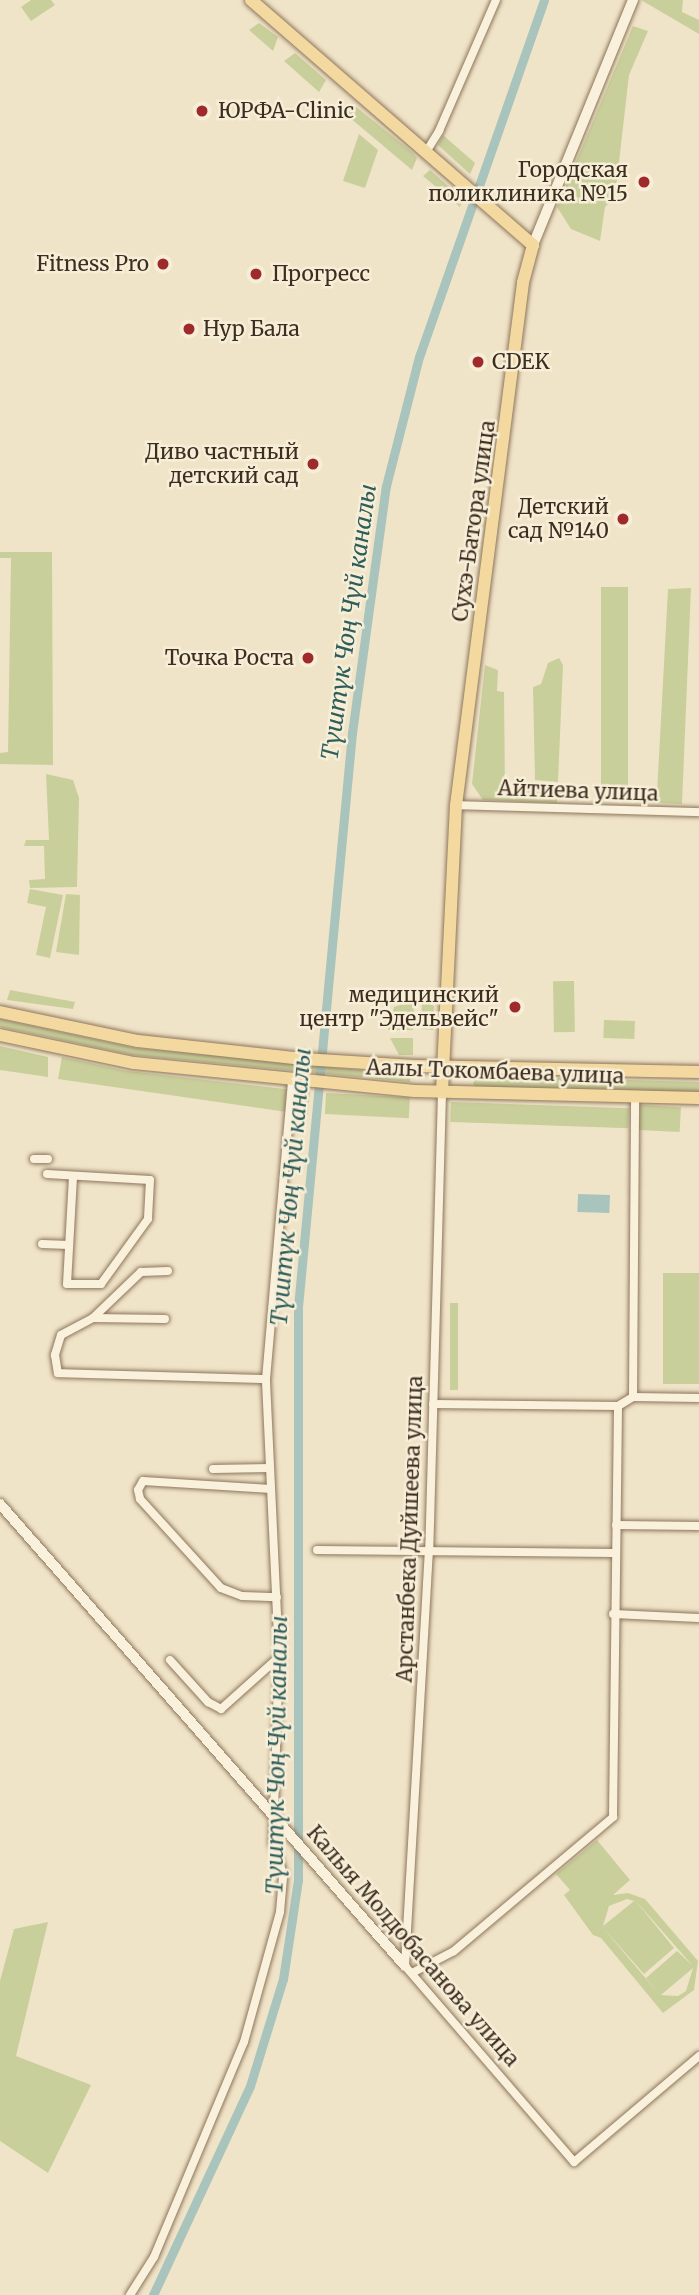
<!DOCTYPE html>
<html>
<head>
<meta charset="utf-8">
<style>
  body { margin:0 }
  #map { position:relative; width:699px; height:2295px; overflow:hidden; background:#f0e4c8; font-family:Merriweather,serif }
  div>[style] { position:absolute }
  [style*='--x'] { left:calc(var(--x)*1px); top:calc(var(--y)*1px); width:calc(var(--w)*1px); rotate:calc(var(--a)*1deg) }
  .green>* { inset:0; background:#c9cf9b; transform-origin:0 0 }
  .water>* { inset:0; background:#a9c4bc; transform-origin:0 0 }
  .canal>* { height:9px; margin:-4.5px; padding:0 4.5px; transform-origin:4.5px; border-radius:4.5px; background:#a9c4bc }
  .roads { filter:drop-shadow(0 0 2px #8d765c) drop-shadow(0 0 2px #8d765c) }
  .street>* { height:8px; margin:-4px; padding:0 4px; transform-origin:4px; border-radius:4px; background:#faf1dc }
  .secondary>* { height:10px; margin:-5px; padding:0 5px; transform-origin:5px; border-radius:5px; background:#faf1dc }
  .primary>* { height:12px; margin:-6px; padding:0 6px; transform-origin:6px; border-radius:6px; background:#f3d9a0 }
  .dots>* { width:19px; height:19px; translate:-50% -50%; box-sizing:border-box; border:4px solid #f7eed8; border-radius:50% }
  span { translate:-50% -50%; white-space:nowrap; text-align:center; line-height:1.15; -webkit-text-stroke:5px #f7eed8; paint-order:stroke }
  .poi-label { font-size:21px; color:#3d2e20 }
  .left { translate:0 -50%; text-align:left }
  .right { translate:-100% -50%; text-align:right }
  .street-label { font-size:21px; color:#3d2e20 }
  .water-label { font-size:23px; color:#2f5d5a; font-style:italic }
</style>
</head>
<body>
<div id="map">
  <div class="green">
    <i style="clip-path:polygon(31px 0,51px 0,55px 5px,31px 21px,21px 7px)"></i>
    <i style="clip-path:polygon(641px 0,683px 0,682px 12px,699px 20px,699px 34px)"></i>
    <i style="clip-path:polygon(259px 23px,278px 37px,273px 51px,249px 30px)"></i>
    <i style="clip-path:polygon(633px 26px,648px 31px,629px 75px,615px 197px,605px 207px,600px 241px,571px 229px,557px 207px)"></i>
    <i style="clip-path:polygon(295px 53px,326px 80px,319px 92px,284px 61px)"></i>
    <i style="clip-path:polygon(355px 106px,412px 152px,417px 158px,412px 170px,343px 112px)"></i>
    <i style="clip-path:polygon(359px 134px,378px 150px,365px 188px,343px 181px)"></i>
    <i style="clip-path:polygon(443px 135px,475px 163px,470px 174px,438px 145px)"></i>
    <i style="clip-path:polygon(430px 170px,463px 199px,460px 207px,423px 176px)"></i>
    <i style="clip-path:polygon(0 552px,52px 552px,53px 765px,0 764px,0 753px,8px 752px,11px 558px,0 558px)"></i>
    <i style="left:601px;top:587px;width:27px;height:199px"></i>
    <i style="clip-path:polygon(691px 588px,682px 804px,633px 802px,633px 792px,657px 793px,668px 589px)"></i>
    <i style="clip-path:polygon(559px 658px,563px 665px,558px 782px,535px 780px,533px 687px,541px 684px,548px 663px)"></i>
    <i style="clip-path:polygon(485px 665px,498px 670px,497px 691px,504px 692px,505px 790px,557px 792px,557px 803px,483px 800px,472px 784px)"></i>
    <i style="clip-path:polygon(46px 774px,73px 780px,79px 798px,77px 887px,30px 888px,29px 880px,45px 879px,44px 846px,24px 846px,26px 840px,49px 840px)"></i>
    <i style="clip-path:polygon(30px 889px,63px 895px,50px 958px,36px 955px,46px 907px,27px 903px)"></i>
    <i style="clip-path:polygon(66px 894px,80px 895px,79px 955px,56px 952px)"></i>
    <i style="left:574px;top:981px;width:51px;height:21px;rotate:89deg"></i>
    <i style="clip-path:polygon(10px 990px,75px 1002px,73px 1009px,7px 1000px)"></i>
    <i style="clip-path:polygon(414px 1000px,413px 1030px,388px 1030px,394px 1007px)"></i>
    <i style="clip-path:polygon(422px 1000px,434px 1006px,433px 1030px,421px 1029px)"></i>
    <i style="clip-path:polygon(0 1019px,136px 1048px,411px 1075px,410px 1082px,132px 1055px,0 1027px)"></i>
    <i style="left:604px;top:1020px;width:31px;height:18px;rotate:2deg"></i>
    <i style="clip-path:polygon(390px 1038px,413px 1038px,413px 1055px,399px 1055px)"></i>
    <i style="clip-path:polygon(0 1046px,48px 1057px,48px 1077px,0 1070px)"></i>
    <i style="clip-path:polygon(62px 1057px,127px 1071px,310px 1092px,308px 1115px,58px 1079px)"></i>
    <i style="clip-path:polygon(479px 1076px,699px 1082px,699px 1095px,476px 1088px,473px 1083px)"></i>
    <i style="left:326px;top:1093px;width:84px;height:21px;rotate:3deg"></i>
    <i style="left:451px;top:1102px;width:178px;height:20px;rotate:2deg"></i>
    <i style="left:640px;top:1105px;width:41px;height:25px;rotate:3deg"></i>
    <i style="left:663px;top:1273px;width:36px;height:111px"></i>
    <i style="left:450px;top:1303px;width:8px;height:87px"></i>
    <i style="clip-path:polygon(evenodd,597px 1840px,630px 1880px,613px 1895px,628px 1893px,645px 1899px,698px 1961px,694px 1990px,663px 2013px,601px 1938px,593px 1935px,564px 1895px,570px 1890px,556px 1874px,597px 1840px,627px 1899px,634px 1901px,603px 1926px,609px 1906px,627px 1899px,597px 1840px,635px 1900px,692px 1965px,677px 1951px,646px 1978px,660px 1995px,603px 1928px,644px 1974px,674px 1948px,635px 1900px,597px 1840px,693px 1968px,686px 1991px,678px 1996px,661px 1995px,693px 1968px)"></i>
    <i style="clip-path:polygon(48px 1922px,16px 2056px,91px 2085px,48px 2173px,0 2141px,0 1981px,14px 1929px)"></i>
  </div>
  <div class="water">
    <i style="left:578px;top:1194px;width:32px;height:18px;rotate:2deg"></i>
  </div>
  <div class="canal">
    <i style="--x:153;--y:2295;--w:230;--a:-65.1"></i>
    <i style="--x:250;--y:2086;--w:112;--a:-72.9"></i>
    <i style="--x:283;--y:1979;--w:100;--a:-81.4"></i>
    <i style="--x:298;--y:1880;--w:573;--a:-90"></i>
    <i style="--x:298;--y:1307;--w:577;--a:-84.63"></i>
    <i style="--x:352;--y:733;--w:249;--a:-82.2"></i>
    <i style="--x:386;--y:486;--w:133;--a:-75.7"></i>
    <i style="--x:419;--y:357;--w:378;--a:-70.7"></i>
  </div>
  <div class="roads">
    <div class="street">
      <i style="--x:426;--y:152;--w:25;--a:-58"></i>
      <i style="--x:439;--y:131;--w:143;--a:-66.5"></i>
      <i style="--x:456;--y:805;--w:243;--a:1.7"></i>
      <i style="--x:442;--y:1093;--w:456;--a:91.6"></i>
      <i style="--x:429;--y:1549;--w:418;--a:93.3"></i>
      <i style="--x:405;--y:1966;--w:259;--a:49.2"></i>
      <i style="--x:574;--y:2162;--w:164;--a:-40.3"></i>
      <i style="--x:34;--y:1159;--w:14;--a:0"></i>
      <i style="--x:47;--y:1174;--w:103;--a:3.3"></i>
      <i style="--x:150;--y:1180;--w:39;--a:93"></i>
      <i style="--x:148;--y:1219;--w:80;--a:125.9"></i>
      <i style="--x:101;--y:1284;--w:34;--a:180"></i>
      <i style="--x:67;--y:1284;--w:108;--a:-86.8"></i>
      <i style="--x:42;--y:1244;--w:27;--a:2"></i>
      <i style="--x:168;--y:1271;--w:27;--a:178"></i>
      <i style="--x:141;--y:1272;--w:66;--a:136.2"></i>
      <i style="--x:93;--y:1318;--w:36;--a:152"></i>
      <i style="--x:61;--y:1335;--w:21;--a:107"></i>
      <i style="--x:55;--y:1355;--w:18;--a:81"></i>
      <i style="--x:58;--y:1373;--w:208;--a:1.7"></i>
      <i style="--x:93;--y:1318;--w:72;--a:0.8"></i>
      <i style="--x:633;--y:1397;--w:300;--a:-89.6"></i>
      <i style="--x:433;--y:1404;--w:185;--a:0.6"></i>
      <i style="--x:618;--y:1406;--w:17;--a:-31"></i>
      <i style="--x:633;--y:1397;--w:66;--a:0.9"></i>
      <i style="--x:213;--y:1469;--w:57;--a:-1"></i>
      <i style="--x:271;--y:1489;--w:128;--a:-176.4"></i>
      <i style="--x:143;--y:1481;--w:10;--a:119"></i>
      <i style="--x:138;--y:1490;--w:9;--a:77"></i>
      <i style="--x:140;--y:1499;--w:120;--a:47.7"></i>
      <i style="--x:221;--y:1588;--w:22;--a:21"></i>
      <i style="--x:242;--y:1596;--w:35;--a:2"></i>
      <i style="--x:616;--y:1525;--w:83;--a:0.7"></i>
      <i style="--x:317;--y:1550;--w:297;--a:0.6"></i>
      <i style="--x:613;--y:1614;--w:86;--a:2.7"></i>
      <i style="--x:170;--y:1660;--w:57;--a:47.9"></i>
      <i style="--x:208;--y:1702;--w:15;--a:28"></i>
      <i style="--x:221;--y:1709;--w:78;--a:-41.9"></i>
      <i style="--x:412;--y:1973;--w:47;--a:-27.6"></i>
      <i style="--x:454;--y:1951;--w:208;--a:-40.1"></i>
      <i style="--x:613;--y:1817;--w:411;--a:-89.3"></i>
      <i style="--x:130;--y:2295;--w:45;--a:-57.7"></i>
      <i style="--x:154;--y:2257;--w:233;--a:-67.3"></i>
      <i style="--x:244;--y:2042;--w:135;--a:-74.5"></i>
      <i style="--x:280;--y:1912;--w:38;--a:-85"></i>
      <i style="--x:283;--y:1874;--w:33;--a:-108"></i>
      <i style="--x:273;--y:1843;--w:186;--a:-88.2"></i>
      <i style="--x:279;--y:1657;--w:278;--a:-92.7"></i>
      <i style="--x:266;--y:1379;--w:301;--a:-85"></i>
    </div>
    <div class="secondary">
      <i style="--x:533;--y:245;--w:265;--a:-67.8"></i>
      <i style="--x:0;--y:1504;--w:614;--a:48.76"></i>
    </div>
    <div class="primary">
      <i style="--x:251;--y:0;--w:374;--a:41"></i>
      <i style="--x:533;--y:245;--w:39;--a:105"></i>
      <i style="--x:523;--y:283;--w:526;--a:97.31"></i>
      <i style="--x:456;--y:805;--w:288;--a:92.8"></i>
      <i style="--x:0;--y:1012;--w:141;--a:11.9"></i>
      <i style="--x:138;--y:1041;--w:166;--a:6.2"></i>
      <i style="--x:303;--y:1059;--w:112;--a:3.6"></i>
      <i style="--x:415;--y:1066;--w:284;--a:1.2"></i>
      <i style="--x:0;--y:1035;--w:137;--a:11.8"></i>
      <i style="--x:134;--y:1063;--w:282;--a:5.7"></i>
      <i style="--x:415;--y:1091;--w:284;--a:1.4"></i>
    </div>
  </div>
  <div class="dots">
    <i style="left:202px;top:111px;background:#9e2a2b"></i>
    <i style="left:644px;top:182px;background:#9e2a2b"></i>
    <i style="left:163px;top:264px;background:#9e2a2b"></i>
    <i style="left:256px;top:274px;background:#9e2a2b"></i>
    <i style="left:189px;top:329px;background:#9e2a2b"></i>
    <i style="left:478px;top:362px;background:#9e2a2b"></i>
    <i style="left:313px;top:464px;background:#9e2a2b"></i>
    <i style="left:623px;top:519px;background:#9e2a2b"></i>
    <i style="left:308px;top:658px;background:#9e2a2b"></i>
    <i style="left:515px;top:1007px;background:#9e2a2b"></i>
  </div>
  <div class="poi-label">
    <span class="left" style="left:218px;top:111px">ЮРФА-Clinic</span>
    <span class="right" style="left:628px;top:182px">Городская<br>поликлиника №15</span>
    <span class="right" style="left:149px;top:264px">Fitness Pro</span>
    <span class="left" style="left:272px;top:274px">Прогресс</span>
    <span class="left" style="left:203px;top:329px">Нур Бала</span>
    <span class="left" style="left:492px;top:362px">CDEK</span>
    <span class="right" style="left:299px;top:464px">Диво частный<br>детский сад</span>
    <span class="right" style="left:609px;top:519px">Детский<br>сад №140</span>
    <span class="right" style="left:294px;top:658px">Точка Роста</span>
    <span class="right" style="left:499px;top:1007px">медицинский<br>центр "Эдельвейс"</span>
  </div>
  <div class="street-label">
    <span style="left:474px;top:521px;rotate:-82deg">Сухэ-Батора улица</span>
    <span style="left:578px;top:791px;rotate:2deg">Айтиева улица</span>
    <span style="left:495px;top:1072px;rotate:2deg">Аалы Токомбаева улица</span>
    <span style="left:410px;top:1529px;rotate:-88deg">Арстанбека Дуйшеева улица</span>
    <span style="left:413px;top:1946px;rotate:49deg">Калыя Молдобасанова улица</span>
  </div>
  <div class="water-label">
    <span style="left:349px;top:622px;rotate:-82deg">Түштүк Чоң Чүй каналы</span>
    <span style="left:291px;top:1187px;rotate:-85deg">Түштүк Чоң Чүй каналы</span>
    <span style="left:277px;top:1755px;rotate:-89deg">Түштүк Чоң Чүй каналы</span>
  </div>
</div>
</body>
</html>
